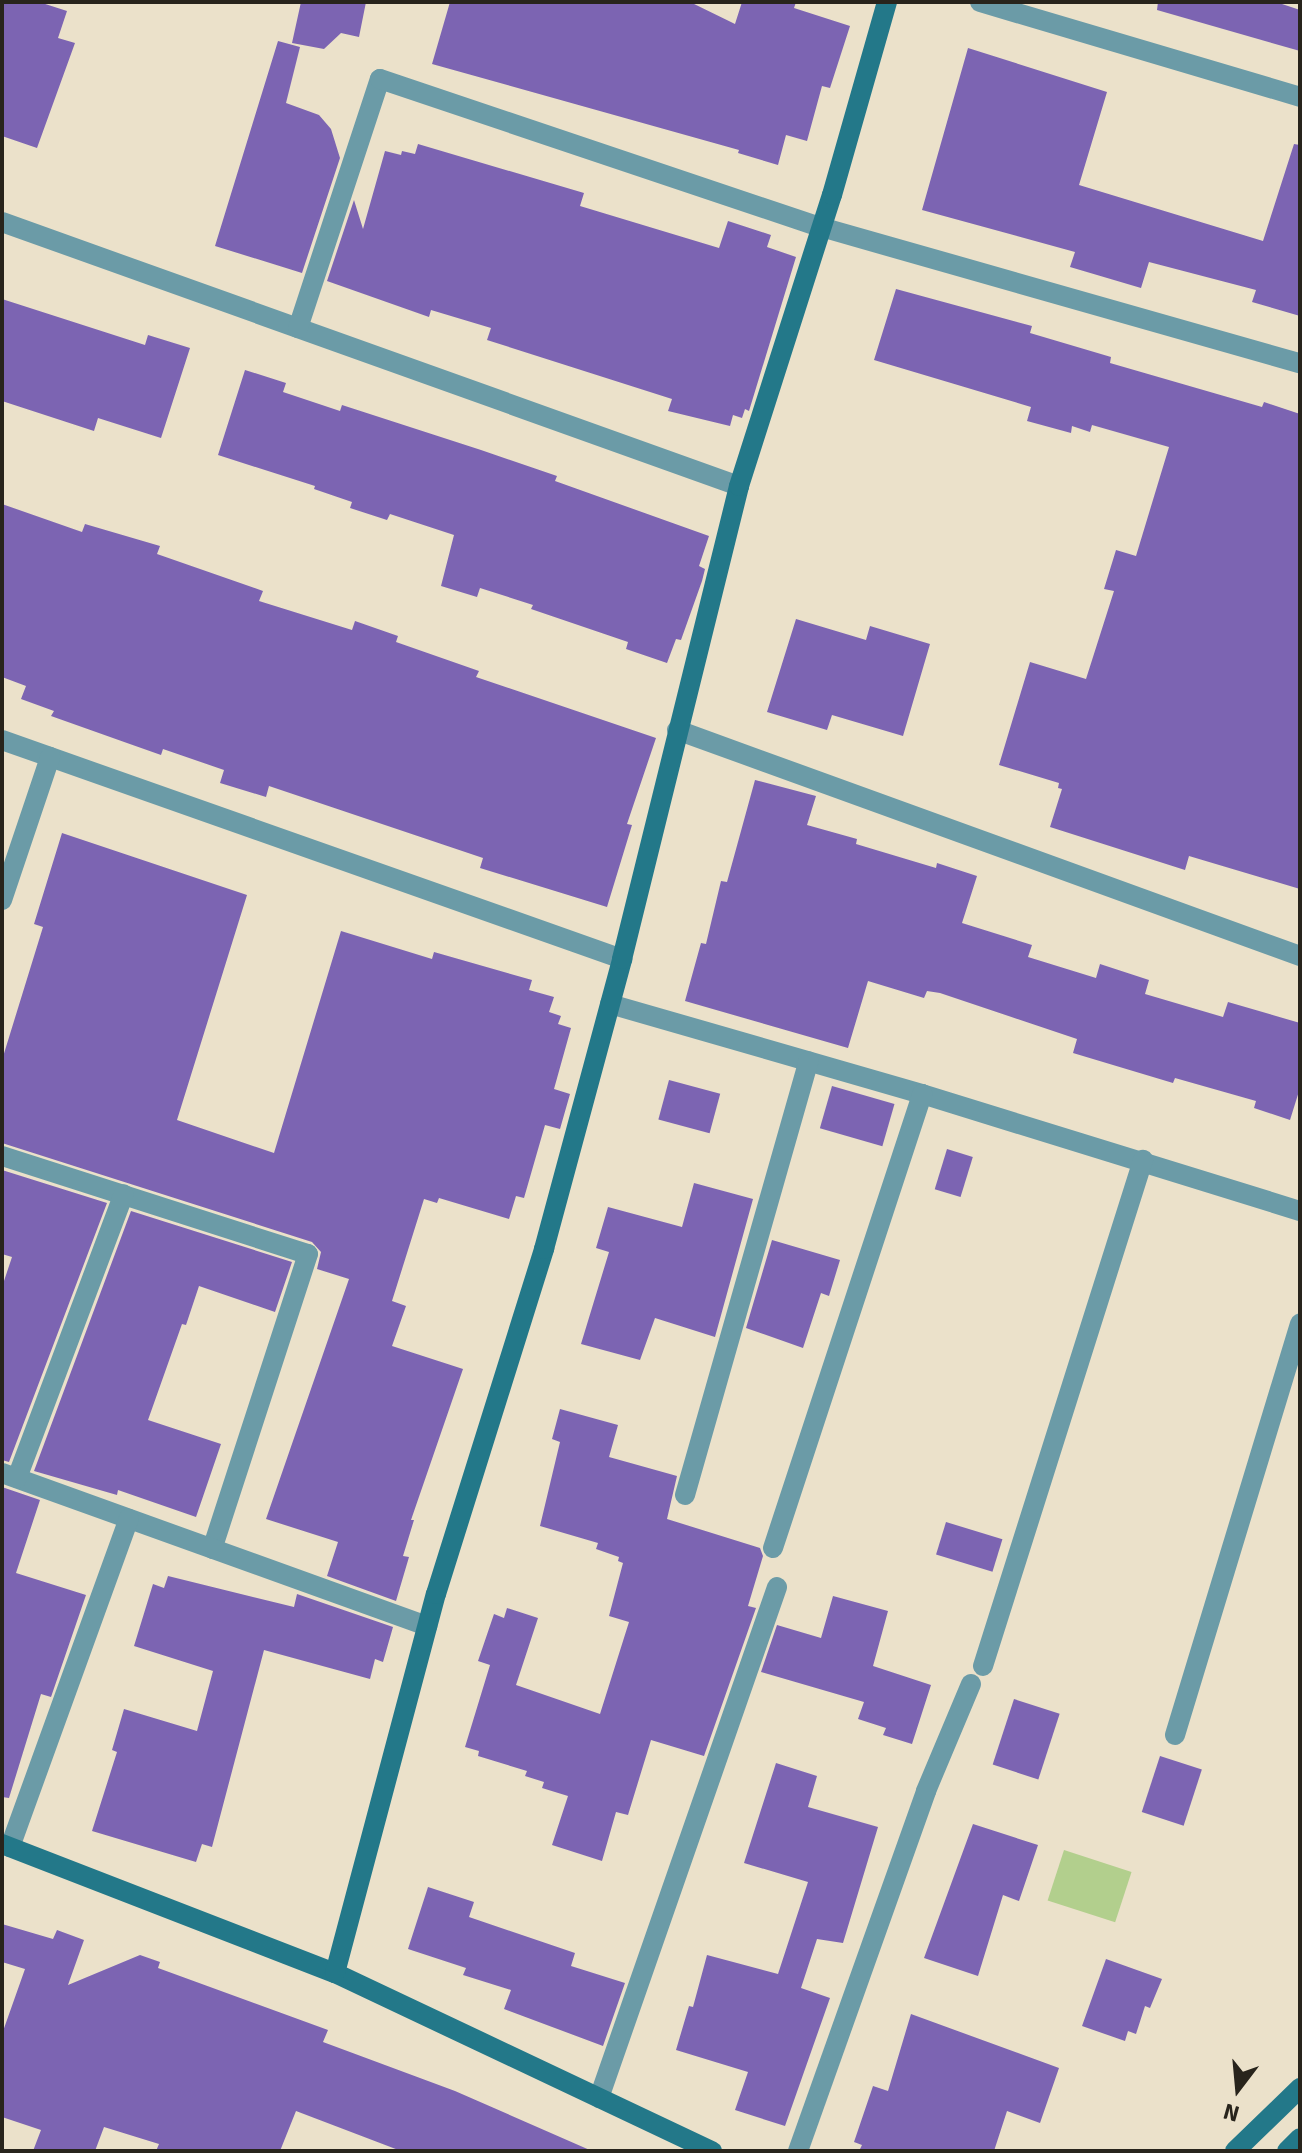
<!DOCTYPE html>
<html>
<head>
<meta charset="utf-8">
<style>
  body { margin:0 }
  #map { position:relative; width:1302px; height:2153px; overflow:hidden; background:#ebe1ca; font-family:Signika,sans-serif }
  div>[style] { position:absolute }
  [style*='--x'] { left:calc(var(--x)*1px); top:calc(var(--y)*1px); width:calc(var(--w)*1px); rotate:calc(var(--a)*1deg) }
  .green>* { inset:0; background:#b2cf8d; transform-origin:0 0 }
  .building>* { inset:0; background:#7c64b2; transform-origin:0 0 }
  .street>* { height:20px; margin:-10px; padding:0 10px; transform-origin:10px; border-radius:10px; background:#6b9ba7 }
  .secondary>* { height:20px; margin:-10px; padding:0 10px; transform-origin:10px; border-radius:10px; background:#237889 }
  span { translate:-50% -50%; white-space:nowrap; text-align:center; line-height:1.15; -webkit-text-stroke:6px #ebe1ca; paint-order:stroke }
  .frame { position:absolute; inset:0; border:4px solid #28241c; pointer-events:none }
  .north { position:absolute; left:1198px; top:2049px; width:80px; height:80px; -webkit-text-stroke:6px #ebe1ca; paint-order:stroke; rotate:196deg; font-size:22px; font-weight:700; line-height:32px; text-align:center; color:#28241c }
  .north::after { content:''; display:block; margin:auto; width:28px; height:36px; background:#28241c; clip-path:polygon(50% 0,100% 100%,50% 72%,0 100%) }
</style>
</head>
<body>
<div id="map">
  <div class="green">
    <i style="left:1064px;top:1850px;width:71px;height:53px;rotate:18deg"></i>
  </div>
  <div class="building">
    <i style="clip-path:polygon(2px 2px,39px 2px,67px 11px,58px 38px,75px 43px,37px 148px,2px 136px)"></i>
    <i style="clip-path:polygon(301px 2px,366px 2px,359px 37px,341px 33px,324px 49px,292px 43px)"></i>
    <i style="clip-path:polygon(450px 2px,690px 2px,735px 24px,742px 2px,796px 2px,794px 8px,850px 26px,830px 88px,822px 86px,807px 141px,786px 135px,778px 165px,738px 153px,739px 150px,432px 64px)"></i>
    <i style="clip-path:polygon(1158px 2px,1276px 2px,1300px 10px,1300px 51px,1157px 10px)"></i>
    <i style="clip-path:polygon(278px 41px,300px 47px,286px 103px,319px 115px,331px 129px,340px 158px,302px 273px,215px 246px)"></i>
    <i style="clip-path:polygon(968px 48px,1107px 92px,1079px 185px,1263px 241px,1294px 144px,1300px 145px,1300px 316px,1252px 302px,1256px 290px,1149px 262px,1141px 288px,1070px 267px,1075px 252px,922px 210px)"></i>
    <i style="clip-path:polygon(418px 144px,584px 193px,580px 206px,719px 248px,728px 221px,771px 235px,767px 247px,796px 257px,749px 411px,745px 409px,742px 418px,733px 415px,730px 426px,668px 411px,672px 399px,487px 340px,491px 328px,431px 310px,429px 317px,327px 281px,354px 200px,363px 229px,385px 151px,401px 155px,402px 151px,415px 154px)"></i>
    <i style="clip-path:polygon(896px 289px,1032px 326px,1030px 333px,1111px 357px,1110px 363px,1262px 407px,1264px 402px,1300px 414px,1300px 889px,1189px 856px,1185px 870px,1050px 827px,1062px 789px,1058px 788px,1059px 783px,999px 765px,1030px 662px,1086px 679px,1114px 591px,1104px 589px,1116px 550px,1136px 556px,1169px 447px,1092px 425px,1090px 432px,1072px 426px,1071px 433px,1027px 421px,1031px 407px,874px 360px)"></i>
    <i style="clip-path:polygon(2px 299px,145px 345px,148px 335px,190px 348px,161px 438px,98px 418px,94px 431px,2px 401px)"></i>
    <i style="clip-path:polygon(245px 370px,286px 383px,283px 392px,340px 411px,342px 405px,481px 450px,557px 476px,555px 481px,709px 536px,699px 566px,705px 569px,702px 581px,681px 640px,676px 639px,667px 663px,626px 649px,628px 642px,531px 609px,533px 605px,480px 588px,477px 597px,441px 586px,454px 535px,390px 514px,387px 520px,350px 508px,352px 502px,314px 489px,315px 486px,218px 455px)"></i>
    <i style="clip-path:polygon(2px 504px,82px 532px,85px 524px,160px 546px,157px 554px,263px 591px,259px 601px,352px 630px,355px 621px,398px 636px,396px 642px,479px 671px,476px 677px,656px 738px,627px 824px,632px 825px,607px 907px,480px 868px,483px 858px,269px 786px,266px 797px,220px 783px,224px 770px,163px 749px,161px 755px,127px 743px,51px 716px,54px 711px,21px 699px,26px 686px,2px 677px)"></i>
    <i style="clip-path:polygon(796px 619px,866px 640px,870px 626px,930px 644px,903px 736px,832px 715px,827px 730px,767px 712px)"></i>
    <i style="clip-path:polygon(755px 780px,816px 796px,807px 825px,857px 839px,856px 844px,936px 868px,937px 863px,977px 876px,962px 923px,1032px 945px,1028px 957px,1096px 978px,1100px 964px,1149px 980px,1145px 994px,1223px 1017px,1228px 1002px,1300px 1023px,1300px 1088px,1290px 1120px,1254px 1108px,1256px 1101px,1175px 1078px,1173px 1083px,1073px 1053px,1077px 1039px,940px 993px,927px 991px,924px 998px,868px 981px,848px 1048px,685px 1001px,701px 943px,706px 944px,721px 881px,727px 882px)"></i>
    <i style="clip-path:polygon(62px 833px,247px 895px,177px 1120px,274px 1153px,341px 931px,432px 959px,434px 952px,532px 980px,529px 990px,554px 997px,549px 1012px,561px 1016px,558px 1024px,571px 1028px,554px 1089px,570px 1094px,560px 1129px,545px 1125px,524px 1198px,516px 1196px,509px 1219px,439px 1198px,437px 1203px,424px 1199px,392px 1301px,406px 1306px,392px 1346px,463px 1369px,411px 1520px,414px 1520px,403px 1556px,409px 1557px,396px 1601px,327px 1576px,338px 1542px,266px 1519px,349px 1279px,317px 1269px,321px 1252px,312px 1242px,2px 1143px,2px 1060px,43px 927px,34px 924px)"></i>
    <i style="left:669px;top:1080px;width:53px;height:41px;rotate:15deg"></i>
    <i style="left:832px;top:1086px;width:65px;height:44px;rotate:16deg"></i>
    <i style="left:947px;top:1149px;width:27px;height:42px;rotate:17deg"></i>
    <i style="clip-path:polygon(2px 1170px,107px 1203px,9px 1462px,2px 1460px,2px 1287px,12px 1257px,2px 1254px)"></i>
    <i style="clip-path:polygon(694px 1183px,753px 1199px,715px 1337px,655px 1318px,640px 1360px,581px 1344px,609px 1252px,596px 1248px,608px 1207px,682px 1227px)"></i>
    <i style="clip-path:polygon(131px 1211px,292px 1262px,275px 1312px,199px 1286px,186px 1325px,182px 1324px,148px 1420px,221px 1444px,196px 1517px,118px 1490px,117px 1495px,34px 1471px)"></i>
    <i style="clip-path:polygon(772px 1240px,840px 1260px,829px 1296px,821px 1293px,803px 1348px,746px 1328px)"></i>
    <i style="clip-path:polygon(560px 1409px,618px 1425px,609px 1457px,677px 1476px,667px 1519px,760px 1548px,763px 1556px,748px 1606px,756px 1608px,704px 1756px,651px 1740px,628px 1815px,616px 1812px,602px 1861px,552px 1845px,568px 1796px,542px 1788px,544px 1782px,525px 1776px,527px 1771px,478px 1756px,479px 1751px,465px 1747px,490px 1665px,478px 1661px,494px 1614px,504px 1618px,507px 1608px,538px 1618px,516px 1685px,600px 1714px,629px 1622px,609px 1616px,623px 1563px,618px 1561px,619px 1557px,596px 1549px,598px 1543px,540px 1526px,560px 1442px,552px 1439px)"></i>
    <i style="clip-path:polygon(2px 1487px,40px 1500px,16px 1573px,86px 1595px,51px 1697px,41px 1694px,9px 1798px,2px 1797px)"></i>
    <i style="left:946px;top:1522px;width:59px;height:34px;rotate:17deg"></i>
    <i style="clip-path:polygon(168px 1576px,294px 1607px,297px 1594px,393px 1627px,383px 1662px,375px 1659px,370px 1679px,264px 1650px,212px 1847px,202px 1844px,196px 1862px,92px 1831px,117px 1752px,112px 1750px,124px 1709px,197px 1731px,213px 1671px,134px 1646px,153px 1584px,164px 1588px)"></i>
    <i style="clip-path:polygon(833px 1596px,888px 1611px,873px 1666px,931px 1685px,912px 1744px,883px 1735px,886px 1728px,858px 1719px,864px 1702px,761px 1672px,777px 1625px,821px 1638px)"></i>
    <i style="left:1014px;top:1699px;width:48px;height:69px;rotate:18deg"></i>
    <i style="left:1160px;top:1756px;width:44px;height:59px;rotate:18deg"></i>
    <i style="clip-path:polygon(776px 1763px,817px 1776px,808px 1807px,878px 1827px,843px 1943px,817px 1939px,801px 1988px,830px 1998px,785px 2126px,735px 2110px,748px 2072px,676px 2050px,689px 2006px,693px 2007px,707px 1955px,778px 1974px,808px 1882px,744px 1863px)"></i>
    <i style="clip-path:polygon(973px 1824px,1038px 1845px,1019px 1901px,1003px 1895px,978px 1976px,924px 1958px)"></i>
    <i style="clip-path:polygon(428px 1887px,474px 1902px,469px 1917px,575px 1953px,571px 1966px,625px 1983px,603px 2046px,504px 2009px,511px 1990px,463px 1975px,466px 1968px,408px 1949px)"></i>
    <i style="clip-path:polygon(2px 1924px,53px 1939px,57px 1930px,84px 1940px,68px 1985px,140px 1955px,160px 1962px,158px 1968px,328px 2030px,323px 2042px,455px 2091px,592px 2151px,401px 2151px,296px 2111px,280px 2151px,156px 2151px,159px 2144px,104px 2127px,95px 2151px,33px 2151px,41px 2130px,2px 2117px,2px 2034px,25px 1969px,2px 1962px)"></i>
    <i style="clip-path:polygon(1106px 1959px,1162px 1979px,1150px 2008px,1145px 2006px,1136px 2034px,1128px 2031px,1125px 2041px,1082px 2026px)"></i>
    <i style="clip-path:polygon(911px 2014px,1059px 2068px,1040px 2123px,1007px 2111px,994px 2151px,859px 2151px,862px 2145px,854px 2142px,873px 2086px,888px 2091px)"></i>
  </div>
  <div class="street">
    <i style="--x:980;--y:2;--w:334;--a:16.5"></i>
    <i style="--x:2;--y:222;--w:783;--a:19.71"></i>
    <i style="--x:298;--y:328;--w:262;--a:-71.8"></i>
    <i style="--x:380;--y:79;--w:465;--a:18.6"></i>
    <i style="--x:821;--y:227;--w:498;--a:15.9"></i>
    <i style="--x:677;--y:730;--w:663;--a:19.94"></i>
    <i style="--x:2;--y:740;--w:658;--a:19.45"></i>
    <i style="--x:2;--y:900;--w:151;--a:-71.4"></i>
    <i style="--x:610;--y:1004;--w:325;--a:16.1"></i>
    <i style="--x:922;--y:1094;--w:396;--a:17.2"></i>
    <i style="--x:2;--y:1156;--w:321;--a:17.8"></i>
    <i style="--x:308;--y:1254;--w:310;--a:108"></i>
    <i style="--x:2;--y:1473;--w:452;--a:19.8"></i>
    <i style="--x:17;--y:1478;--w:303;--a:-69.4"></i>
    <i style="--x:685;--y:1495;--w:451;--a:-74.1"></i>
    <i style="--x:773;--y:1548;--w:478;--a:-71.8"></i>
    <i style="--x:983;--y:1666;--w:531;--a:-72.45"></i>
    <i style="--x:1175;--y:1735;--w:430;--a:-73.1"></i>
    <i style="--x:10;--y:1847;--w:349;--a:-70.1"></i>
    <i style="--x:599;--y:2098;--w:541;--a:-70.79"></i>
    <i style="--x:798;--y:2151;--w:382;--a:-70.4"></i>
    <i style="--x:926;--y:1791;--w:116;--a:-67.2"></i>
  </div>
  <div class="secondary">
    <i style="--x:2;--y:1844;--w:357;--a:21.2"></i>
    <i style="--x:335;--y:1973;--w:417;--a:25.3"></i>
    <i style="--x:335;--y:1973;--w:392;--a:-75.1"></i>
    <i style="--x:436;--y:1594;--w:362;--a:-72.6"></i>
    <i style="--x:544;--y:1249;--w:300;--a:-74.9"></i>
    <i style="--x:622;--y:959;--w:487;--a:-76.1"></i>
    <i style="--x:739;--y:486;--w:305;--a:-72.3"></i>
    <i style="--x:832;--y:195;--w:201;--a:-74.1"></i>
    <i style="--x:1235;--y:2151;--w:91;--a:-44.1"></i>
    <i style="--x:1287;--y:2151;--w:18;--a:-45"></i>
  </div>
  <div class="frame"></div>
  <div class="north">N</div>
</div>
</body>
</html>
